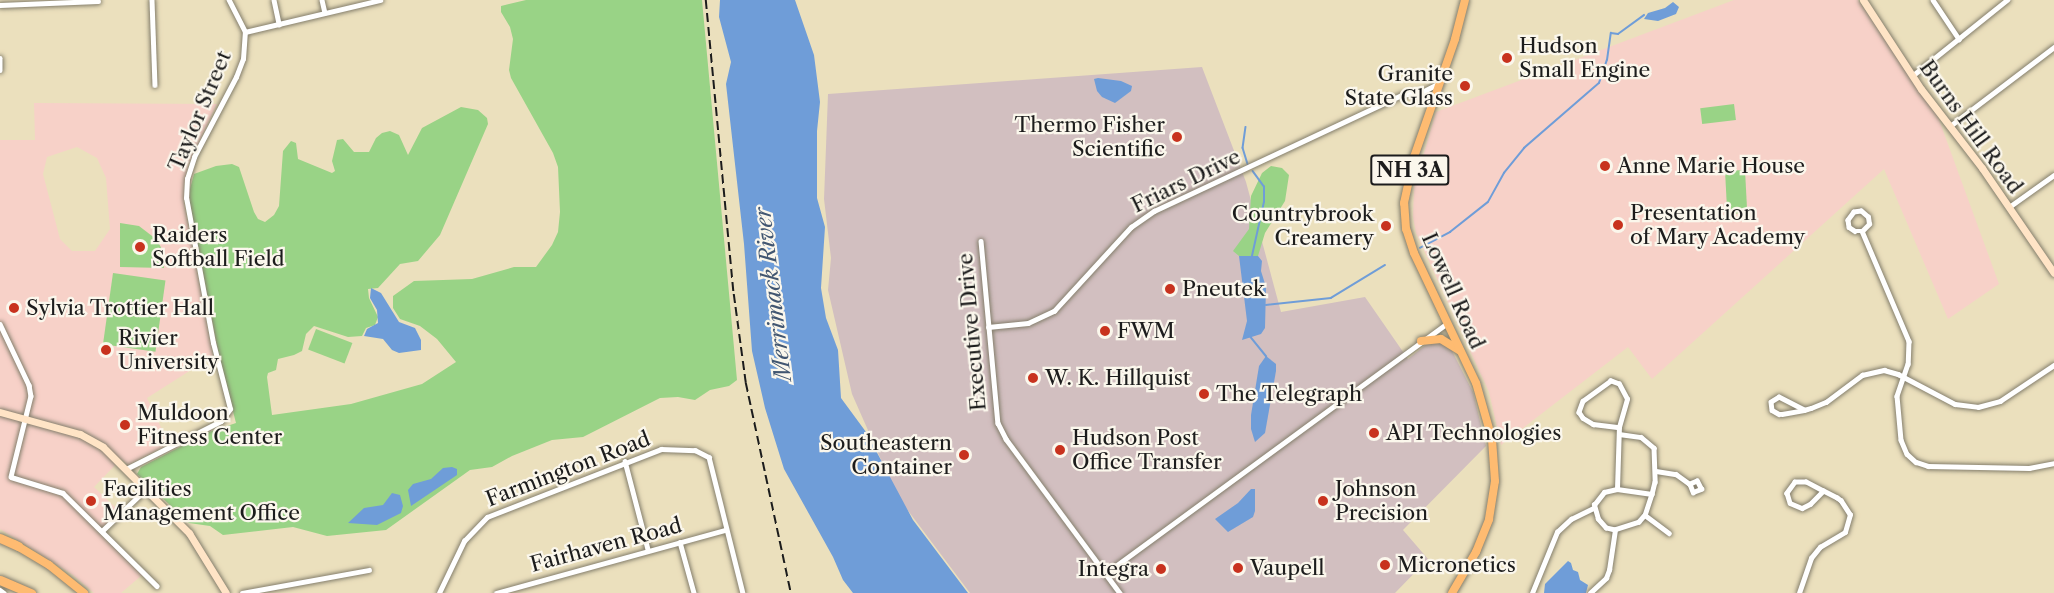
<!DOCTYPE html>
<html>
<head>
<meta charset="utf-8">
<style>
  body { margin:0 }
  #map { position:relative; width:2054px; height:593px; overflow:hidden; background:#ebe0bd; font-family:"Libre Caslon Text",serif }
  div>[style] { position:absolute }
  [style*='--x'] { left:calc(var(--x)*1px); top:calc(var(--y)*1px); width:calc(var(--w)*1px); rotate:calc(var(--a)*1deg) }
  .built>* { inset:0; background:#f7d1c8 }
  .industrial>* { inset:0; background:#d2bfc0 }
  .green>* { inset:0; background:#99d386; transform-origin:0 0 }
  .water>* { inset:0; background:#6f9dd8 }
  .stream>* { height:1.5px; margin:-0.75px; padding:0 0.75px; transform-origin:0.75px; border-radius:0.75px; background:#6f9dd8 }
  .roads { filter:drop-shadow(0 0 2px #847e6c) drop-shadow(0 0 2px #847e6c) }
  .street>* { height:4.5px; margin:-2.25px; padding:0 2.25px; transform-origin:2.25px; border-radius:2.25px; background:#fff }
  .secondary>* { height:7px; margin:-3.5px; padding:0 3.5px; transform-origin:3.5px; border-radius:3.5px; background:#ffe4c6 }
  .primary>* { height:8px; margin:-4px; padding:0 4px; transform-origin:4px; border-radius:4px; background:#febb71 }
  .highway>* { height:9px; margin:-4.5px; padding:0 4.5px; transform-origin:4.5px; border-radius:4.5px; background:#febb71 }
  .rail>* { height:1.5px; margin-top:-0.75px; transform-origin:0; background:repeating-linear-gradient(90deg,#1c1c1c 0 9px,transparent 0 13.5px) }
  .dots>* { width:16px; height:16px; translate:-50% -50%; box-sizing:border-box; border:3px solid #fbf7ec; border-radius:50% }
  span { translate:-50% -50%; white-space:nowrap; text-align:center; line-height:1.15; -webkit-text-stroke:4.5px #fbf7ec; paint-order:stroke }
  .shield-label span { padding:2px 4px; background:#fbf7ec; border:2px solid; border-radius:4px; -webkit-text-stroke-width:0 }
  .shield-label { font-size:20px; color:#1c1c1c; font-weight:700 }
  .poi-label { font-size:21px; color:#1c1c1c }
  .left { translate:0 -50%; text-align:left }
  .right { translate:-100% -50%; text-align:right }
  .street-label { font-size:21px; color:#1c1c1c }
  .water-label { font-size:22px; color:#415671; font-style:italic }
</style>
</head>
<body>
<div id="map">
  <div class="built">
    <i style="clip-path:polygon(1734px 0,1858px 0,1938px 117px,1999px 284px,1948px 319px,1884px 169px,1652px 379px,1628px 347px,1501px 445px,1489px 392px,1416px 233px,1413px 217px,1414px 187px,1436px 112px)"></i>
    <i style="clip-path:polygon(evenodd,34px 103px,217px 104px,188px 165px,184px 185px,184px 203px,213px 356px,147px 398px,169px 444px,128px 465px,121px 459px,94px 487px,119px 511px,98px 532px,142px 575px,121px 593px,94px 593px,73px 575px,0 529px,0 140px,35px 140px,34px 103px,77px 147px,97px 158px,106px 178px,110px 229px,95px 251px,72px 251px,60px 239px,43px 174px,47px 157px,77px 147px)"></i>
  </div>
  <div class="industrial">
    <i style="clip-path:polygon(1202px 67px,1246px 182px,1281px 312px,1365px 297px,1408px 359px,1428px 343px,1438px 341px,1451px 349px,1473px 392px,1486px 446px,1403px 530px,1428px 559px,1395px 593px,970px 593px,897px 496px,852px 394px,828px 290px,831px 258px,824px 199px,828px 94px)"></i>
  </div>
  <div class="green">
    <i style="clip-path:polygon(526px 0,702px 0,737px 380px,729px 386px,710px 390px,695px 400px,678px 397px,660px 398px,583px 437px,552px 440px,512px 456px,492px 467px,470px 470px,386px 530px,327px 536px,293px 527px,223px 535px,210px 526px,189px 523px,137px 474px,141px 467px,209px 432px,236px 423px,220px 361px,190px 205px,190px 189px,194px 174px,216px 166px,232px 164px,239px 167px,254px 212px,258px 219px,265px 222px,274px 215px,279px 206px,283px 151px,291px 141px,296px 143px,298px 159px,332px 173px,335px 171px,332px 161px,337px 140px,343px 139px,354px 152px,369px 152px,376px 138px,382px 133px,390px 131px,399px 135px,408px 155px,422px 128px,461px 107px,478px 110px,487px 118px,488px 124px,440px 235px,418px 261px,400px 264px,378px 288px,368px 289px,369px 298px,378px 317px,375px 325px,366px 328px,362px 336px,348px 337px,314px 326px,306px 334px,302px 351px,294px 355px,278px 359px,276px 370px,268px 373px,267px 377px,272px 415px,351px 404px,422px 384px,456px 362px,437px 339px,420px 326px,400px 319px,393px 308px,393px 296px,414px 281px,472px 279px,514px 267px,536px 267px,552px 245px,558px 232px,560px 212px,558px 167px,553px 153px,511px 78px,509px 70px,513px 39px,510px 27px,501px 12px,501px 6px)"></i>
    <i style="left:1734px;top:104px;width:16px;height:34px;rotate:83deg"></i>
    <i style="clip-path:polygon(1271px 166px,1282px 168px,1289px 175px,1285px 201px,1265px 233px,1258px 256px,1239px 256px,1233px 251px,1249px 229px,1251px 196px,1262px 173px)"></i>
    <i style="left:1745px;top:170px;width:43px;height:20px;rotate:87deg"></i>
    <i style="clip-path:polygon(120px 223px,139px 226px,156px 239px,162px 249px,164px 268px,120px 267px)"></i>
    <i style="left:113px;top:273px;width:53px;height:72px;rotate:8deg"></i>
    <i style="left:316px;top:329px;width:39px;height:22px;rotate:21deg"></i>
  </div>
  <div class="water">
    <i style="clip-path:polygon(720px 0,795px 0,814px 55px,820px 102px,817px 131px,817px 198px,825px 227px,821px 288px,826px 318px,838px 350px,841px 398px,866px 432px,913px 520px,968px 593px,853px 593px,843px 580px,833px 557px,784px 469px,765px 408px,752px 351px,744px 244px,726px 84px,731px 62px,719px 17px)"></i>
    <i style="clip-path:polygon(1673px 2px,1679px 7px,1676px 14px,1658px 21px,1644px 19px,1648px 13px,1665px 8px)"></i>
    <i style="clip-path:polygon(1098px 78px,1121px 81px,1132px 86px,1131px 91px,1115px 103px,1102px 97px,1097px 91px,1094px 79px)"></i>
    <i style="clip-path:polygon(1239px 256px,1258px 256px,1262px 261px,1261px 271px,1266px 287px,1265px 328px,1261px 334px,1242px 340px,1247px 321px)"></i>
    <i style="clip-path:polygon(371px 288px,381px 293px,399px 322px,415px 328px,421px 340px,421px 350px,399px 353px,392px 350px,383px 339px,364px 336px,367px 329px,378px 323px,377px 310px,370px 298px)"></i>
    <i style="clip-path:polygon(1266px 356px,1276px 364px,1276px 371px,1265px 433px,1255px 442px,1251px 429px,1251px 415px,1259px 366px)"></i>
    <i style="clip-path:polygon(452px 467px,457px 469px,457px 475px,411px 506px,408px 490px,413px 484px,431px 479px,443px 468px)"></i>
    <i style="clip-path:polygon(1251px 489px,1255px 489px,1255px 511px,1253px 517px,1228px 532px,1215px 519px,1238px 503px)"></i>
    <i style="clip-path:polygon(392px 493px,400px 495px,403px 506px,401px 513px,377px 525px,348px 523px,364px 508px,383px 505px)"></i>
    <i style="clip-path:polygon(1568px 561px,1571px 563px,1573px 570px,1578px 572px,1580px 580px,1588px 585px,1586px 593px,1544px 593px,1545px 584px)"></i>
  </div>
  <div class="stream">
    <i style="--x:1246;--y:127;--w:21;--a:98"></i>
    <i style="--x:1243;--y:148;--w:17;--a:73"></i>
    <i style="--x:1420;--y:248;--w:34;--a:-28"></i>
    <i style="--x:1450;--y:232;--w:48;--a:-38.3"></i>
    <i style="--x:1488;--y:202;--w:33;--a:-61"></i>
    <i style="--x:1504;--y:173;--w:32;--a:-51"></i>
    <i style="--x:1524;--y:148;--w:99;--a:-40.9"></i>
    <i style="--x:1599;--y:83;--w:24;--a:-71"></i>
    <i style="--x:1607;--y:60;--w:27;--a:-82"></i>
    <i style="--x:1611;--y:33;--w:7;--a:8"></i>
    <i style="--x:1618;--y:34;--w:32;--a:-36"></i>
    <i style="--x:1252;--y:256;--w:55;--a:-77.5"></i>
    <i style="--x:1264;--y:202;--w:15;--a:-90"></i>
    <i style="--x:1264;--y:187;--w:19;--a:-126"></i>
    <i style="--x:1266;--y:305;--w:65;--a:-6.1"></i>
    <i style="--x:1331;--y:298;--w:63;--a:-31.4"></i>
    <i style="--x:1250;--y:336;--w:26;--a:51"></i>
  </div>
  <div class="roads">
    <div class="street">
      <i style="--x:152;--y:0;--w:85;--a:88"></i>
      <i style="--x:274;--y:0;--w:25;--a:78"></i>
      <i style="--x:322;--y:0;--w:13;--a:77"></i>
      <i style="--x:1933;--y:0;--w:47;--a:56.3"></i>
      <i style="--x:0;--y:5;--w:98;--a:-2.3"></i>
      <i style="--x:245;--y:32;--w:139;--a:-13.3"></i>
      <i style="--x:0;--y:58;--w:12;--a:90"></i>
      <i style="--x:1912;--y:76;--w:122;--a:-38.7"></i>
      <i style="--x:1950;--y:126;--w:131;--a:-37.2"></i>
      <i style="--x:2009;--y:207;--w:55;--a:-35.4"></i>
      <i style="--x:1862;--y:231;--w:10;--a:-45"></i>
      <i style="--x:1869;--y:224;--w:7;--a:-98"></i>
      <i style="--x:1868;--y:217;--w:9;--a:-139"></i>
      <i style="--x:1861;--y:211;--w:7;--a:172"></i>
      <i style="--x:1854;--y:212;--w:10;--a:127"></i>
      <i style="--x:1848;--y:220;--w:7;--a:82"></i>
      <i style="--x:1849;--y:227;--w:7;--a:34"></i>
      <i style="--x:1855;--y:231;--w:7;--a:0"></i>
      <i style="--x:1862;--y:231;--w:120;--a:66.9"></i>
      <i style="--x:1909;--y:341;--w:23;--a:92"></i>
      <i style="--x:1908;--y:364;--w:34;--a:109"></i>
      <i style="--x:1897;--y:396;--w:44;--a:84.8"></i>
      <i style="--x:1901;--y:440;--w:15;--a:67"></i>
      <i style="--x:1907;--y:454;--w:12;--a:42"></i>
      <i style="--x:1916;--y:462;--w:13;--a:18"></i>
      <i style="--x:1928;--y:466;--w:101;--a:1.1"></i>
      <i style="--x:2029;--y:468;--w:25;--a:-11"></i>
      <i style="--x:981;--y:241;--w:183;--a:84.7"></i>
      <i style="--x:998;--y:423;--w:18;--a:63"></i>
      <i style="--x:1006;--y:439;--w:192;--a:53.5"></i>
      <i style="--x:0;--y:324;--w:68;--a:64.6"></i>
      <i style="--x:29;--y:385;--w:11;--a:80"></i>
      <i style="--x:31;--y:396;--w:83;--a:103.9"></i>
      <i style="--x:11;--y:477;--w:54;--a:17.1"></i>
      <i style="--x:63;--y:493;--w:132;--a:44.7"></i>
      <i style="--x:988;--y:327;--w:40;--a:-5.7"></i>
      <i style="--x:1028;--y:323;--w:29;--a:-25"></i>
      <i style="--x:1054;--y:311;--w:114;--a:-47.5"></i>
      <i style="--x:1131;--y:227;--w:28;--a:-35"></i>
      <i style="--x:1154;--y:211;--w:274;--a:-25.1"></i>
      <i style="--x:1402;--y:95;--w:20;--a:-9"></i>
      <i style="--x:1422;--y:92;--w:18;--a:-27"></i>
      <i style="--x:1804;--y:410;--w:28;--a:-153"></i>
      <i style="--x:1779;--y:397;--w:9;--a:148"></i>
      <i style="--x:1771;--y:402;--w:8;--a:83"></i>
      <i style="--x:1772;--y:410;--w:8;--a:30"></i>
      <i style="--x:1779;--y:414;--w:3;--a:0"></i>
      <i style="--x:1782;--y:414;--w:22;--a:-10"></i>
      <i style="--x:1804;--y:410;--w:7;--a:-16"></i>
      <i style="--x:1811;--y:408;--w:16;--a:-22"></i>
      <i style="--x:1826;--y:402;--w:45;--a:-36.9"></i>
      <i style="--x:1862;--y:375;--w:23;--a:-13"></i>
      <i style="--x:1884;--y:370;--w:15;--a:16"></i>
      <i style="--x:1898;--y:374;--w:64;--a:27.8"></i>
      <i style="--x:1955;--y:404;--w:23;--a:7"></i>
      <i style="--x:1978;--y:407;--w:23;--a:-15"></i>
      <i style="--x:2000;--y:401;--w:65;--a:-33.7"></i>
      <i style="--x:1619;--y:434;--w:22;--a:8"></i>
      <i style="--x:1641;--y:437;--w:17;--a:40"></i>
      <i style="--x:1654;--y:448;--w:34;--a:88"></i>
      <i style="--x:1655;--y:482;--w:12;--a:104"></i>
      <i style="--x:1652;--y:494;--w:22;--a:108"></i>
      <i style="--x:1645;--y:515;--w:9;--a:131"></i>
      <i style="--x:1639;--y:522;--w:25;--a:162"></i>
      <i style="--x:1615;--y:530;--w:9;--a:-167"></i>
      <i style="--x:1606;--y:528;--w:12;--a:-132"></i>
      <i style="--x:1598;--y:519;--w:15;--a:-106"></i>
      <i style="--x:1594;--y:505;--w:16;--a:-52"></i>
      <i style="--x:1604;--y:492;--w:13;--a:-13"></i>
      <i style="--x:1617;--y:489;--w:35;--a:8"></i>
      <i style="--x:625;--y:461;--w:91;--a:75.4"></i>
      <i style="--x:126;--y:469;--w:106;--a:-26.8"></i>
      <i style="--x:221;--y:421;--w:15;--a:-53"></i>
      <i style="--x:230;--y:409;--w:68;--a:-104.4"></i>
      <i style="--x:213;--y:343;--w:147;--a:-100.5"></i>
      <i style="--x:186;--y:198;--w:19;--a:-87"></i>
      <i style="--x:187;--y:179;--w:23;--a:-72"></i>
      <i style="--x:194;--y:157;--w:90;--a:-62.3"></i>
      <i style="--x:236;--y:77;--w:19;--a:-69"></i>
      <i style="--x:243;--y:59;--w:27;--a:-86"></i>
      <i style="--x:245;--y:32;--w:36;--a:-117"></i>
      <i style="--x:1656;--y:471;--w:20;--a:9"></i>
      <i style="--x:1676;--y:474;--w:17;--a:36"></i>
      <i style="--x:1690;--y:484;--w:9;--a:69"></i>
      <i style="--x:1693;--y:492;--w:9;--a:-21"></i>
      <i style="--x:1701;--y:489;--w:9;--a:-117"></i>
      <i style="--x:1697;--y:481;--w:8;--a:157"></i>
      <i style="--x:1617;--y:489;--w:62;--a:-88.2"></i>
      <i style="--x:1619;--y:427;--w:29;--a:-74"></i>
      <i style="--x:1627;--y:399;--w:17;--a:-118"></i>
      <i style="--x:1619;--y:384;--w:9;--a:-159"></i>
      <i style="--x:1611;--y:381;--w:34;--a:144"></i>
      <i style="--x:1583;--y:401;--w:12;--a:110"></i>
      <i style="--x:1579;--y:412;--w:7;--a:56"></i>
      <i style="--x:1583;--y:418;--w:12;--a:31"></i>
      <i style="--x:1593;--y:424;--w:26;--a:7"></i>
      <i style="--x:1645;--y:515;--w:30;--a:37"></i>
      <i style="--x:102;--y:531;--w:61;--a:-43.7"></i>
      <i style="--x:680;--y:542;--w:53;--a:74.6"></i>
      <i style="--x:1106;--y:573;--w:423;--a:-36.2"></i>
      <i style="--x:0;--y:590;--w:5;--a:37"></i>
      <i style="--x:242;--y:593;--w:129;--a:-10.3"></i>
      <i style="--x:439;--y:593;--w:58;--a:-64.3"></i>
      <i style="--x:464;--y:541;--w:33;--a:-46"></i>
      <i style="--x:487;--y:517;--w:187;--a:-21.3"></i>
      <i style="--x:661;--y:449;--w:34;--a:2"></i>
      <i style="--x:695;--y:450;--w:16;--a:27"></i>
      <i style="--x:709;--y:457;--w:140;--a:76"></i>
      <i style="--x:496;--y:593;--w:238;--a:-15.4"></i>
      <i style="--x:1532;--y:593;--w:66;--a:-67.7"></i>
      <i style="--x:1557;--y:532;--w:19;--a:-43"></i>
      <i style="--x:1571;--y:519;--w:25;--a:-26"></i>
      <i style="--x:1590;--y:593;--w:22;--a:-43"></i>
      <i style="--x:1606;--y:578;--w:9;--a:-69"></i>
      <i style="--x:1609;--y:570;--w:40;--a:-81.5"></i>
      <i style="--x:1799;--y:593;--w:37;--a:-71"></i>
      <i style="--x:1811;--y:558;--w:14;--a:-51"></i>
      <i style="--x:1820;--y:547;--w:29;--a:-31"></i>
      <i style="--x:1845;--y:532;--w:18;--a:-74"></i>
      <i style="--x:1850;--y:515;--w:17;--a:-123"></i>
      <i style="--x:1841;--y:501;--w:5;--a:-143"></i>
      <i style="--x:1837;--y:498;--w:16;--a:-153"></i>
      <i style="--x:1823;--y:491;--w:19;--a:-152"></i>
      <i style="--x:1806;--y:482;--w:11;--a:180"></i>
      <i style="--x:1795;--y:482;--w:14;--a:126"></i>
      <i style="--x:1787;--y:493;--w:10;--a:73"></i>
      <i style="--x:1790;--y:503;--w:13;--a:23"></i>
      <i style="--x:1802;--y:508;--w:9;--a:-27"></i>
      <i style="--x:1810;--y:504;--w:18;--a:-45"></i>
    </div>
    <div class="secondary">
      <i style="--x:1863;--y:0;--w:106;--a:56.9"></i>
      <i style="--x:1921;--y:89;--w:100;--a:52.3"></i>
      <i style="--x:1982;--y:168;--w:127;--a:55.6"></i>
      <i style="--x:0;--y:412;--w:83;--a:15.4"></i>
      <i style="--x:80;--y:434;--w:26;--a:29"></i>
      <i style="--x:103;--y:447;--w:122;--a:45"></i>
      <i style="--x:189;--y:533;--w:70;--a:58.3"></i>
    </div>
    <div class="primary">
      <i style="--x:1421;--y:341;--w:20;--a:-6"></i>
      <i style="--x:1441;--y:339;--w:22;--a:32"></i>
      <i style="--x:14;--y:544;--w:41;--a:31"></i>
      <i style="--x:49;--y:565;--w:45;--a:38.7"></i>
      <i style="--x:1452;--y:593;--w:48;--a:-59.7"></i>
      <i style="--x:1476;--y:552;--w:35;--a:-68"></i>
      <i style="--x:1489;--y:519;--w:38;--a:-81"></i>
      <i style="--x:1495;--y:481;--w:42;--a:-94.1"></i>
      <i style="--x:1492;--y:439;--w:58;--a:-105.9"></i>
      <i style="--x:1476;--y:383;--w:144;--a:-115.5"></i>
      <i style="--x:1414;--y:253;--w:25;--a:-108"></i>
      <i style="--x:1406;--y:229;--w:26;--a:-94"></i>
      <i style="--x:1404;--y:203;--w:47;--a:-77.7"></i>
      <i style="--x:1414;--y:157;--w:125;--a:-70.8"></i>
      <i style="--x:1455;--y:39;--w:40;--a:-75.6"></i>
    </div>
    <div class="highway">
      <i style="--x:0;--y:538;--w:20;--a:24"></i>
      <i style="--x:0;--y:580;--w:34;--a:23"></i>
    </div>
  </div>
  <div class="rail">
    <i style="--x:706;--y:0;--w:295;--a:84.6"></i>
    <i style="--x:734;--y:294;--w:90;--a:82.3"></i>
    <i style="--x:746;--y:383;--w:215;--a:77.9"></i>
  </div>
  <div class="dots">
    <i style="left:1507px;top:58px;background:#c8321e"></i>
    <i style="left:1465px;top:86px;background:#c8321e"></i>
    <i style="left:1177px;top:137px;background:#c8321e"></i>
    <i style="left:1605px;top:166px;background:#c8321e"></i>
    <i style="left:1618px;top:225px;background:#c8321e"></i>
    <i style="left:1386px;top:226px;background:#c8321e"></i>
    <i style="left:140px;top:247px;background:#c8321e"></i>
    <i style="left:1170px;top:289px;background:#c8321e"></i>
    <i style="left:14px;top:308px;background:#c8321e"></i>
    <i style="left:1105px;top:331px;background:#c8321e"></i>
    <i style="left:106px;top:350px;background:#c8321e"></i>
    <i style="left:1033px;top:378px;background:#c8321e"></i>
    <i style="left:1204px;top:394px;background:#c8321e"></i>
    <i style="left:125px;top:425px;background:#c8321e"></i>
    <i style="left:1374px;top:433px;background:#c8321e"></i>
    <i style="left:1060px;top:450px;background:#c8321e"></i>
    <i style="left:964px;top:455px;background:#c8321e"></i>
    <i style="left:91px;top:501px;background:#c8321e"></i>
    <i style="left:1323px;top:501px;background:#c8321e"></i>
    <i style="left:1385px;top:565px;background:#c8321e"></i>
    <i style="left:1238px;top:568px;background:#c8321e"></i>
    <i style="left:1161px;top:569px;background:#c8321e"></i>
  </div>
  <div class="shield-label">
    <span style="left:1410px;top:170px">NH 3A</span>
  </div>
  <div class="poi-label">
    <span class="left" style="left:1519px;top:58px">Hudson<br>Small Engine</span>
    <span class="right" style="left:1453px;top:86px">Granite<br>State Glass</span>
    <span class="right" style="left:1165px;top:137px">Thermo Fisher<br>Scientific</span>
    <span class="left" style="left:1617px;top:166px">Anne Marie House</span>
    <span class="left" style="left:1630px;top:225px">Presentation<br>of Mary Academy</span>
    <span class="right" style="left:1374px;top:226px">Countrybrook<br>Creamery</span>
    <span class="left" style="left:152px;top:247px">Raiders<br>Softball Field</span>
    <span class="left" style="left:1182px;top:289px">Pneutek</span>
    <span class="left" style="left:26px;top:308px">Sylvia Trottier Hall</span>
    <span class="left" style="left:1117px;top:331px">FWM</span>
    <span class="left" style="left:118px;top:350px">Rivier<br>University</span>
    <span class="left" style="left:1045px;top:378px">W. K. Hillquist</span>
    <span class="left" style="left:1216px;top:394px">The Telegraph</span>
    <span class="left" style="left:137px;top:425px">Muldoon<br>Fitness Center</span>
    <span class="left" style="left:1386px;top:433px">API Technologies</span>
    <span class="left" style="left:1072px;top:450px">Hudson Post<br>Office Transfer</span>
    <span class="right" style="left:952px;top:455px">Southeastern<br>Container</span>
    <span class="left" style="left:103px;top:501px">Facilities<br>Management Office</span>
    <span class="left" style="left:1335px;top:501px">Johnson<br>Precision</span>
    <span class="left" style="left:1397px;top:565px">Micronetics</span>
    <span class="left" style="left:1250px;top:568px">Vaupell</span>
    <span class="right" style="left:1149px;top:569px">Integra</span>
  </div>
  <div class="street-label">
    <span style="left:200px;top:111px;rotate:-67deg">Taylor Street</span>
    <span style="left:1971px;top:127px;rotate:54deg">Burns Hill Road</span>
    <span style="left:1186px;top:181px;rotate:-26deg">Friars Drive</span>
    <span style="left:1453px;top:291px;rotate:66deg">Lowell Road</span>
    <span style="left:972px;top:332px;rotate:-95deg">Executive Drive</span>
    <span style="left:568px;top:469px;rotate:-21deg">Farmington Road</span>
    <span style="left:606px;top:545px;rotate:-15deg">Fairhaven Road</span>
  </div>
  <div class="water-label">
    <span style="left:773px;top:294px;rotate:-97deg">Merrimack River</span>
  </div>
</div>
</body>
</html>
